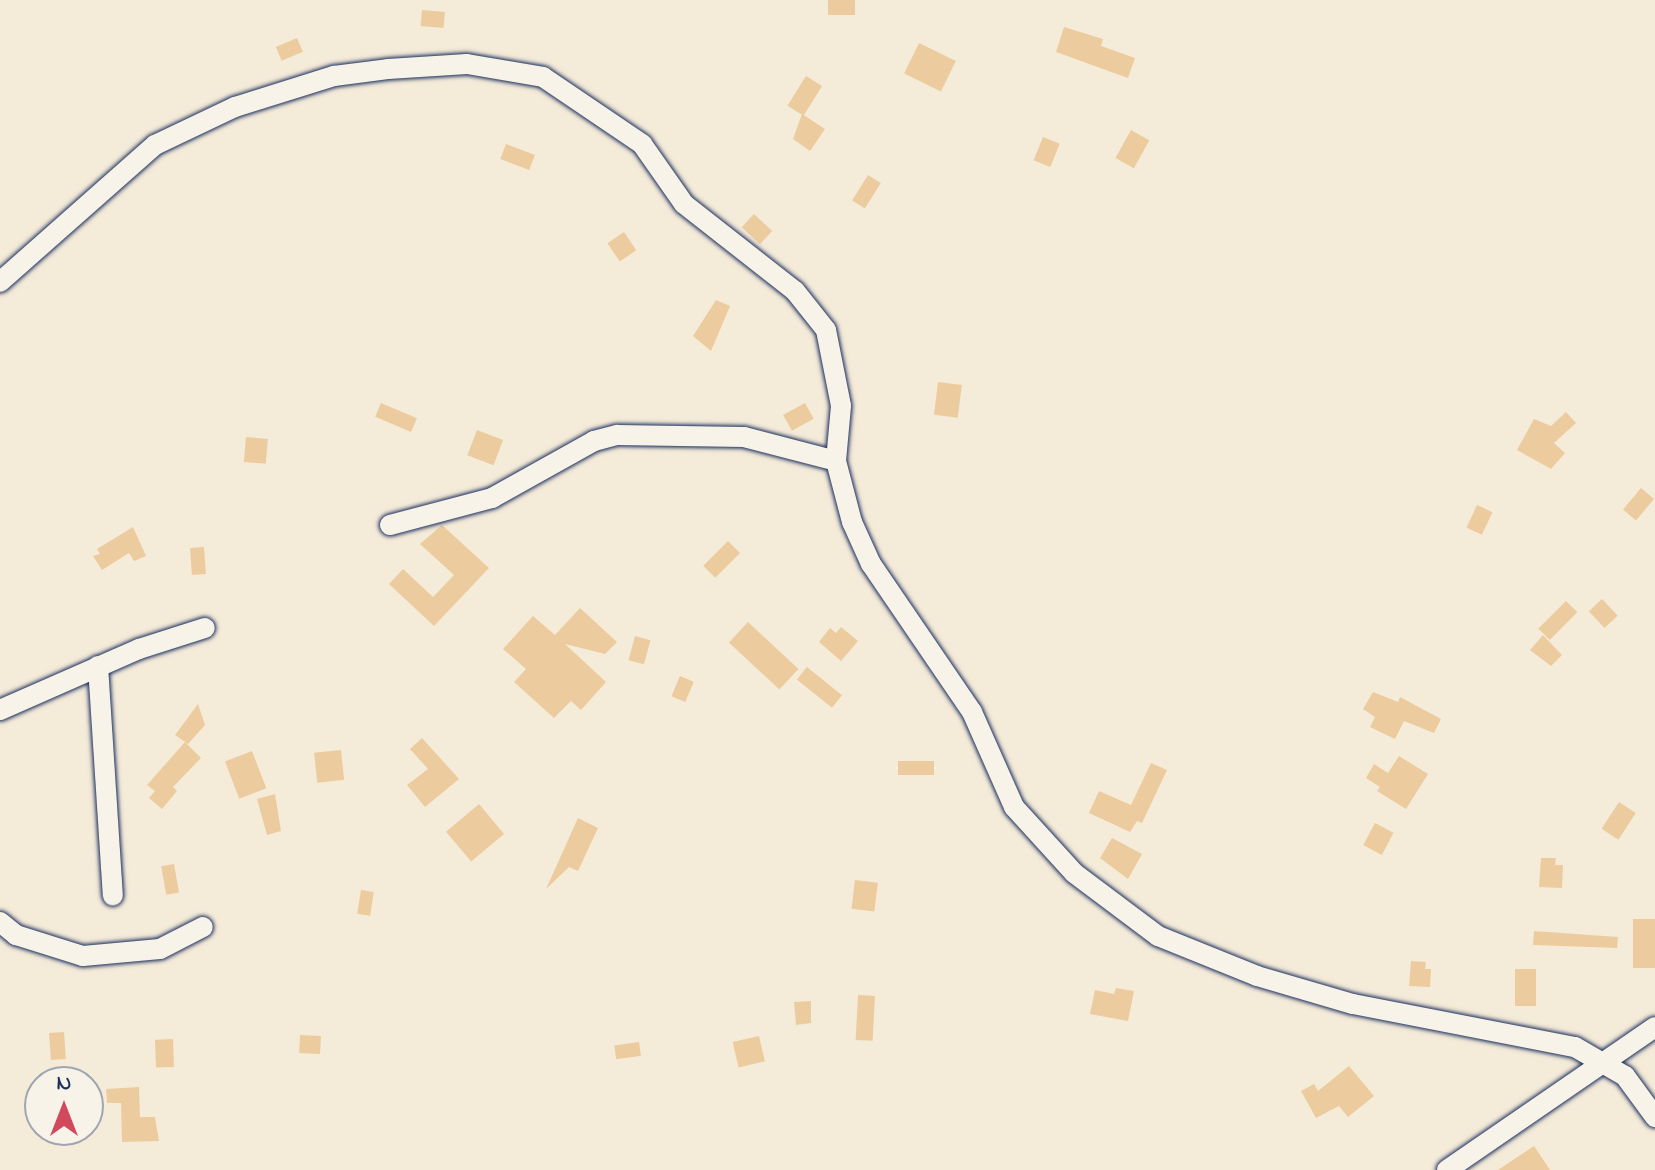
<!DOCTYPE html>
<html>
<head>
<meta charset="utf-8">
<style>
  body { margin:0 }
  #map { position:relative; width:1655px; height:1170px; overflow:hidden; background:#f5ebd9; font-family:"Indie Flower",sans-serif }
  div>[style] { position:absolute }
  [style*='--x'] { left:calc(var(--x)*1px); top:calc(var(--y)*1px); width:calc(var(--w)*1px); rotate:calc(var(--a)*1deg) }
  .building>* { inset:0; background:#eccc9e; transform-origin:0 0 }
  .roads { filter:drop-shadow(0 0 2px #1b2f5e) drop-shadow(0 0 2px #1b2f5e) }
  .minor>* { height:20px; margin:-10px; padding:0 10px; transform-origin:10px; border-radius:10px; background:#f7f3e8 }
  span { translate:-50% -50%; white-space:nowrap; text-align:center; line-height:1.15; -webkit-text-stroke:7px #f7f3e8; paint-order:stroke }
  .north { position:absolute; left:24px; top:1066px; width:80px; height:80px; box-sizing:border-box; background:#f7f3e8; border:2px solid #9fa5b1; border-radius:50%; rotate:0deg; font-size:22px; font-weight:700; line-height:32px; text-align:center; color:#1b2f5e }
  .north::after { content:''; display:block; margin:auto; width:28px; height:36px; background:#d1495b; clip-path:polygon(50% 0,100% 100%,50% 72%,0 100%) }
</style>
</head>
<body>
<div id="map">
  <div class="building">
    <i style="left:828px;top:0;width:27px;height:15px"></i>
    <i style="left:422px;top:10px;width:23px;height:16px;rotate:5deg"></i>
    <i style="clip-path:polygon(1064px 27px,1103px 39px,1101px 46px,1135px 58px,1128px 78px,1056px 52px)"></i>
    <i style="left:297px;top:38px;width:15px;height:23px;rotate:67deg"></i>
    <i style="left:919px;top:43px;width:41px;height:34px;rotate:26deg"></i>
    <i style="left:806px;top:76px;width:19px;height:35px;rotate:32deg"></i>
    <i style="clip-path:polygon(802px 114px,825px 129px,810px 151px,793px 139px)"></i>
    <i style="left:1131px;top:130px;width:21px;height:32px;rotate:29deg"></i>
    <i style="left:1043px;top:137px;width:18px;height:25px;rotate:22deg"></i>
    <i style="left:506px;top:144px;width:31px;height:16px;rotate:21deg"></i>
    <i style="left:868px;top:175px;width:15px;height:30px;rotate:32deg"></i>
    <i style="left:754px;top:214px;width:25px;height:18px;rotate:43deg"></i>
    <i style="left:624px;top:232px;width:22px;height:20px;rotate:56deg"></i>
    <i style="clip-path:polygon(716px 300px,730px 306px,711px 351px,693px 336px)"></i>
    <i style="left:938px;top:382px;width:24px;height:33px;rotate:7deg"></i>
    <i style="left:381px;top:403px;width:39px;height:15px;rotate:23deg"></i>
    <i style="left:805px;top:403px;width:18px;height:25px;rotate:61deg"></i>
    <i style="clip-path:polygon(1566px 412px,1576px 423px,1554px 443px,1565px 453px,1551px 469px,1517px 450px,1534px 419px,1551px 426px)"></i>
    <i style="left:477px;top:430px;width:28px;height:27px;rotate:21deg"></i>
    <i style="left:246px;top:437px;width:22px;height:25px;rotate:5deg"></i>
    <i style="left:1641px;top:488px;width:17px;height:28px;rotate:40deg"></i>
    <i style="left:1477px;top:505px;width:17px;height:25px;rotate:25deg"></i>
    <i style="clip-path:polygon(442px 525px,489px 568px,434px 626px,389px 584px,403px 569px,433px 597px,454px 575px,420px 544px)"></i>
    <i style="clip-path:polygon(133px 527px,146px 556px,134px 561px,129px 553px,102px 570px,93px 556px,100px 554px,97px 549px)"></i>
    <i style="left:728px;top:541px;width:17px;height:35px;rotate:45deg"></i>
    <i style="left:204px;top:547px;width:27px;height:14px;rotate:86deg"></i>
    <i style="left:1602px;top:599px;width:23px;height:18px;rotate:47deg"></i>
    <i style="left:1566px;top:601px;width:16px;height:39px;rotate:45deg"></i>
    <i style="clip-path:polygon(580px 608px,617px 642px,605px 654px,565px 644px,606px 682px,581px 710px,571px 701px,554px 718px,514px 682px,526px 669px,503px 649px,533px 616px,555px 635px)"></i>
    <i style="left:748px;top:622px;width:69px;height:28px;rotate:43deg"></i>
    <i style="clip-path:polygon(841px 627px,858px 641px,841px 661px,819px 642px,830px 628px,836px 633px)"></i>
    <i style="clip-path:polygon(1543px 635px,1562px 655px,1551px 666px,1530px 650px)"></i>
    <i style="left:635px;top:636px;width:16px;height:25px;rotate:15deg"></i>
    <i style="left:807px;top:667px;width:45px;height:16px;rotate:39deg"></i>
    <i style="left:680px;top:676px;width:15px;height:22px;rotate:23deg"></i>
    <i style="clip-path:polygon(1373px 692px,1398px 702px,1400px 697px,1441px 719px,1434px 733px,1404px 721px,1395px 739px,1370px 727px,1375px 717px,1363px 709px)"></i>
    <i style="clip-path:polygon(198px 704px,205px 725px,188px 744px,175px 735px)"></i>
    <i style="clip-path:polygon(422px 738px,459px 779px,425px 807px,407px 785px,428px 769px,410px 749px)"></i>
    <i style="clip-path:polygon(185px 742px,201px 758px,173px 787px,177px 791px,162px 809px,149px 798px,155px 791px,147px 785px)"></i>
    <i style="left:341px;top:750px;width:30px;height:27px;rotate:84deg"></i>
    <i style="left:252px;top:751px;width:40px;height:29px;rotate:69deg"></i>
    <i style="clip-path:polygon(1399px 756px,1428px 774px,1406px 809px,1377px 791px,1380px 787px,1366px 778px,1374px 764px,1388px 773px)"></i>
    <i style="left:898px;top:761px;width:36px;height:14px"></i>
    <i style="clip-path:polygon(1151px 763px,1167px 770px,1142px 823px,1137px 821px,1130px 832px,1089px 813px,1099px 791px,1131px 805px)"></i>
    <i style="clip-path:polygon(275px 794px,281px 831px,267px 835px,257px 799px)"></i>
    <i style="left:1619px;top:802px;width:20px;height:32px;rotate:33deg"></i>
    <i style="left:479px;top:804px;width:39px;height:43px;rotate:50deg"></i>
    <i style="clip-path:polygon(578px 818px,598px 828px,578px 871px,569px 867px,546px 889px)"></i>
    <i style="left:1375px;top:823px;width:21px;height:25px;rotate:28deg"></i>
    <i style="clip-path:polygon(1112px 838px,1142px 854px,1128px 879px,1100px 858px)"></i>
    <i style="clip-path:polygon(1541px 858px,1556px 858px,1555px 865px,1563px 865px,1562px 888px,1539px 887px)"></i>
    <i style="left:174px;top:864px;width:29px;height:13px;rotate:80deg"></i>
    <i style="left:855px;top:880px;width:23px;height:29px;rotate:7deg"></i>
    <i style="left:361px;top:890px;width:13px;height:24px;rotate:9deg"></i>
    <i style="left:1633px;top:919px;width:22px;height:49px"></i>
    <i style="clip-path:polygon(1534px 931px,1618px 937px,1617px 948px,1533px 945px)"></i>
    <i style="clip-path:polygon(1411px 961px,1426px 962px,1425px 969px,1431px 969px,1430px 987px,1409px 986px)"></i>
    <i style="left:1515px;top:969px;width:21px;height:37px"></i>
    <i style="clip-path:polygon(1116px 988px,1134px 991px,1128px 1021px,1090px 1014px,1095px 990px,1114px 994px)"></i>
    <i style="left:858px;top:995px;width:17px;height:45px;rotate:3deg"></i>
    <i style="clip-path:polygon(811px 1001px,811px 1023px,796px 1025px,794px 1002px)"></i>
    <i style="left:64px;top:1032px;width:27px;height:15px;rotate:86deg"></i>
    <i style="left:300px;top:1035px;width:21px;height:18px;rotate:3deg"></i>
    <i style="left:759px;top:1036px;width:26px;height:27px;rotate:77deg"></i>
    <i style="left:173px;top:1039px;width:28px;height:18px;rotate:88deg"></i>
    <i style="left:639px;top:1042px;width:14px;height:25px;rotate:82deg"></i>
    <i style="clip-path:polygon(1349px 1066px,1374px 1096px,1348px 1117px,1339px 1106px,1316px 1118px,1301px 1091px,1314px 1084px,1318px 1091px)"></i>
    <i style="clip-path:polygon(139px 1087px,140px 1117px,155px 1117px,159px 1141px,122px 1142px,121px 1103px,107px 1103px,106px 1089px)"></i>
    <i style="clip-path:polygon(1534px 1146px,1550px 1170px,1498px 1170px)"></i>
  </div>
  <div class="roads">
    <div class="minor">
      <i style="--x:0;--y:282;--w:207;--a:-41.5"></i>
      <i style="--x:155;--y:145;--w:89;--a:-25.4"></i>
      <i style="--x:235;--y:107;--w:104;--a:-17.4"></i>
      <i style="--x:334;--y:76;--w:54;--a:-7.4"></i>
      <i style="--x:388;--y:69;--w:79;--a:-3.6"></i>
      <i style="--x:467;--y:64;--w:77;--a:9.7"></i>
      <i style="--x:543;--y:77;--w:120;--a:34.1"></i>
      <i style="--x:642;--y:144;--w:73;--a:55"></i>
      <i style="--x:684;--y:204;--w:141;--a:38.1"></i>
      <i style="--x:795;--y:291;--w:50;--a:51.5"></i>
      <i style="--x:826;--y:330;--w:77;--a:78.8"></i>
      <i style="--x:841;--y:406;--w:55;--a:95.2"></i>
      <i style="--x:836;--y:461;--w:63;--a:75.3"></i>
      <i style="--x:852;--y:522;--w:46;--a:65.7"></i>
      <i style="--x:871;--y:564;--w:179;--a:55.7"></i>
      <i style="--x:972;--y:712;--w:104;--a:66.1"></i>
      <i style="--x:1014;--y:807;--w:89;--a:47.7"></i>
      <i style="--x:1074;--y:873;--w:105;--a:36.9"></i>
      <i style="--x:1158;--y:936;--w:107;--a:22"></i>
      <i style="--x:1257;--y:976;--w:100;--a:16.3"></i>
      <i style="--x:1353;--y:1004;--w:226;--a:11"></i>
      <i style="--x:1575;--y:1047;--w:58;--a:30.1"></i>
      <i style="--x:1625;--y:1076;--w:51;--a:53.8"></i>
      <i style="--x:390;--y:525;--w:106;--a:-14.8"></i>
      <i style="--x:492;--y:498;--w:117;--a:-29.2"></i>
      <i style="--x:594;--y:441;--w:24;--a:-15"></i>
      <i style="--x:617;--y:435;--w:127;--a:0.9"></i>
      <i style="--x:744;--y:437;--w:95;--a:14.6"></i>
      <i style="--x:98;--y:666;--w:230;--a:86.3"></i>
      <i style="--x:0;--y:710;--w:152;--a:-23.7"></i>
      <i style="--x:139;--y:649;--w:69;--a:-17.7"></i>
      <i style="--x:0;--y:922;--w:21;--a:39"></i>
      <i style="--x:16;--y:935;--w:70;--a:17.4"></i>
      <i style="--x:83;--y:956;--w:77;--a:-5.2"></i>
      <i style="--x:160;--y:949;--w:48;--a:-27.1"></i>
      <i style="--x:1447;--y:1170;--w:252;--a:-34.5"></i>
    </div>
  </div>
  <div class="north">N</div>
</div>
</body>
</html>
